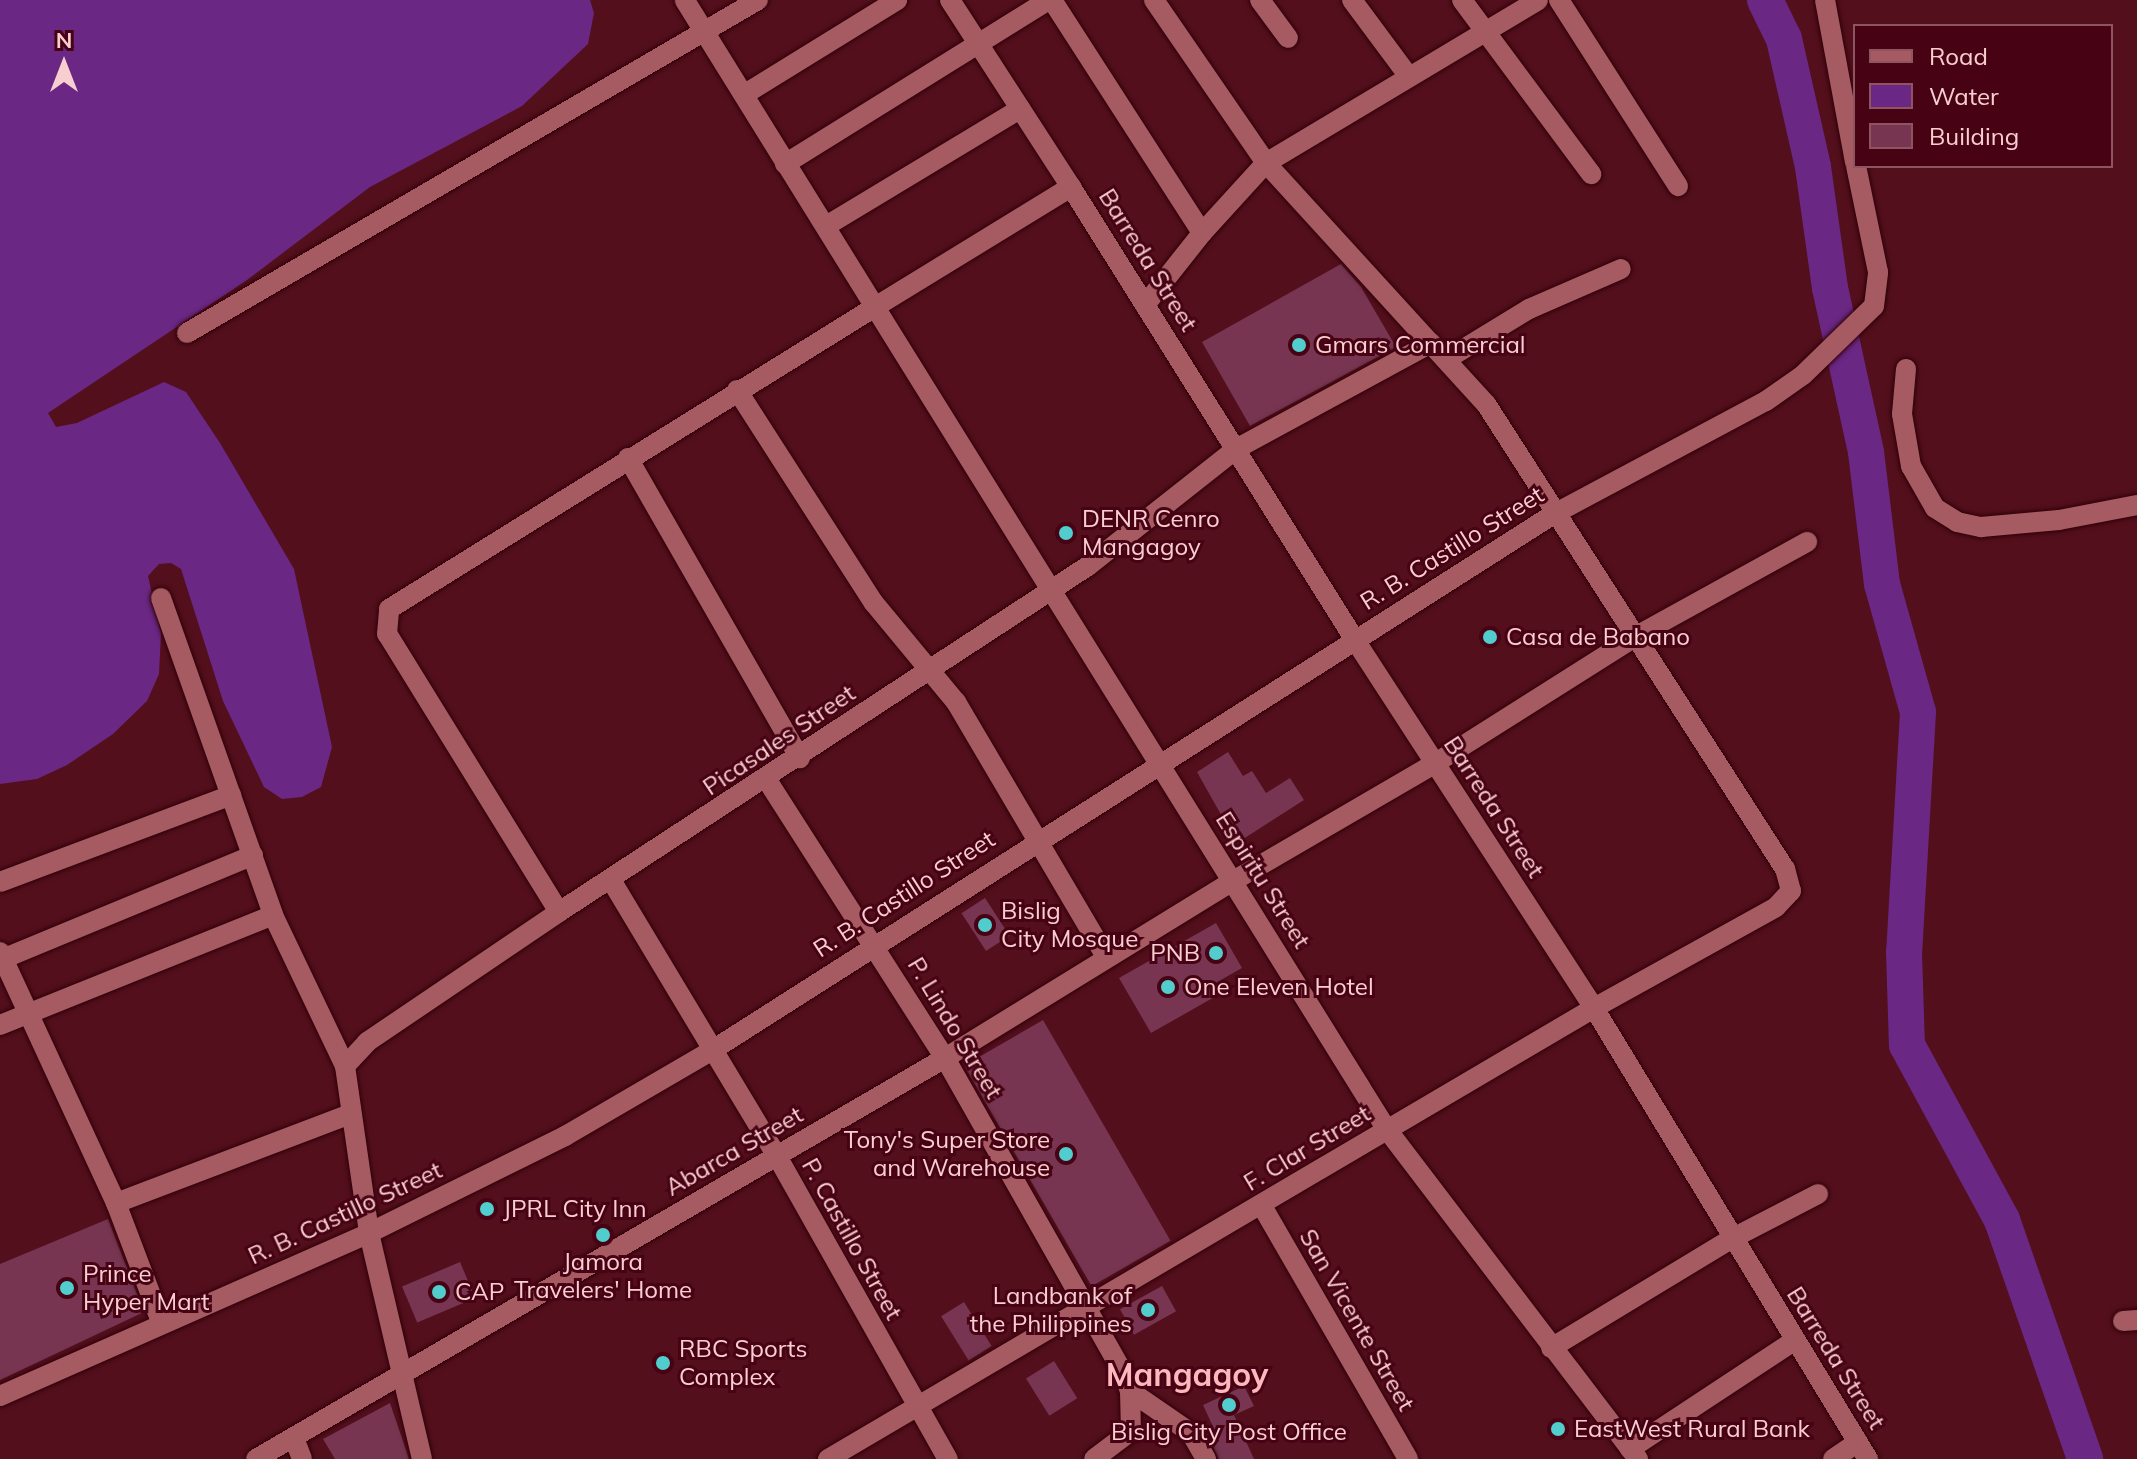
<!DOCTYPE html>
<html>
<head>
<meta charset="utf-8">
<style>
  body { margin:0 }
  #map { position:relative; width:2137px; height:1459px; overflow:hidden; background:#530f1c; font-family:Mulish,sans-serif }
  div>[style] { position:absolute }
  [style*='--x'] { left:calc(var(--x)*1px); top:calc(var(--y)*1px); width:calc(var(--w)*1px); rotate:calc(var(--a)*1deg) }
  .water>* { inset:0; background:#6a2784 }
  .river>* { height:36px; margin:-18px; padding:0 18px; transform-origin:18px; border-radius:18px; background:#6a2784 }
  .building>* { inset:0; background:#773551; transform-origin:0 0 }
  .roads { filter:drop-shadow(0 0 2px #300009) drop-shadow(0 0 2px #300009) }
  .minor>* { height:20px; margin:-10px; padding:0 10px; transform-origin:10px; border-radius:10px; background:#a65b62 }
  .tertiary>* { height:20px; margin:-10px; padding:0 10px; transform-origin:10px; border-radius:10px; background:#a65b62 }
  .dots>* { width:22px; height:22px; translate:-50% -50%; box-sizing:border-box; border:4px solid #470213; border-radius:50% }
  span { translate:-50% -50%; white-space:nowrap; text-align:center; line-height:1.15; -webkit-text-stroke:6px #470213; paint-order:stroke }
  .street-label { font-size:24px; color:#f9ced0 }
  .poi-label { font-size:24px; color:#f9ced0 }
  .left { translate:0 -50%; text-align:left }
  .right { translate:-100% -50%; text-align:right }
  .district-label { font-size:32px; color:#fcb8bc; font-weight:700 }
  .legend { position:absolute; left:1853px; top:24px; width:260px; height:144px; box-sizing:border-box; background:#470213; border:2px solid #8e545f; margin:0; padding:10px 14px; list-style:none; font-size:24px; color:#f9ced0 }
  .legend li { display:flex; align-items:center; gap:16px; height:40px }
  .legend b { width:40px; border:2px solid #8e545f }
  .north { position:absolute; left:24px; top:24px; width:80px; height:80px; -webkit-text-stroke:6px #470213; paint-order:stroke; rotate:0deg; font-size:22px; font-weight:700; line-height:32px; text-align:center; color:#f9ced0 }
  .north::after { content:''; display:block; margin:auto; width:28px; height:36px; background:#f9ced0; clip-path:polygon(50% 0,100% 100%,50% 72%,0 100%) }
</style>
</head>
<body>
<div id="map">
  <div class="water">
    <i style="clip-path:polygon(0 0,590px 0,594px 13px,588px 44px,522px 106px,370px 187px,247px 280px,48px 413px,56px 427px,77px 423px,164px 382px,186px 392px,220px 443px,294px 569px,332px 747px,321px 787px,302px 797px,282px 799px,264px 787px,223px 701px,181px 569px,171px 563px,159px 564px,148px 576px,161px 634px,159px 674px,147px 701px,113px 734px,67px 765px,37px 779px,0 784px)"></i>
  </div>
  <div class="river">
    <i style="--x:1765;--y:0;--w:43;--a:64"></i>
    <i style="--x:1784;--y:39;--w:131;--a:77.2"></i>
    <i style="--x:1813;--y:167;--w:122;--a:82"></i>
    <i style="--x:1830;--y:288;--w:168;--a:77.6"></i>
    <i style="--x:1866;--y:452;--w:133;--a:83.1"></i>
    <i style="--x:1882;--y:584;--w:133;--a:74.3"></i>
    <i style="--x:1918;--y:712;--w:240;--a:93.3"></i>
    <i style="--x:1904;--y:952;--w:93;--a:88.2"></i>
    <i style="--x:1907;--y:1045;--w:199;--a:61.5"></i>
    <i style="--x:2002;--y:1220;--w:253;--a:70.8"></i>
  </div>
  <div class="building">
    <i style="clip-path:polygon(1341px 264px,1361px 287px,1396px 347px,1250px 426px,1202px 342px)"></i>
    <i style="clip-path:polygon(1228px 752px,1243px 776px,1252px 771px,1266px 793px,1290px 778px,1304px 800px,1237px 843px,1197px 772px)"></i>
    <i style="left:985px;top:898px;width:45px;height:28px;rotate:57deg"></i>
    <i style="clip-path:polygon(1216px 923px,1242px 968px,1212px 985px,1218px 995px,1151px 1033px,1119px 978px)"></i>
    <i style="left:1043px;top:1020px;width:255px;height:91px;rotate:60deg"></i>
    <i style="clip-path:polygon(108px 1219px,144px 1312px,0 1380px,0 1264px)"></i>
    <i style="left:460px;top:1262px;width:39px;height:63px;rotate:67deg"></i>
    <i style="left:1162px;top:1286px;width:29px;height:48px;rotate:61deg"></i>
    <i style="left:964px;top:1302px;width:52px;height:27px;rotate:58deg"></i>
    <i style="left:1054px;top:1361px;width:44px;height:33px;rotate:58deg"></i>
    <i style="clip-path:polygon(1244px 1386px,1254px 1406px,1234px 1415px,1254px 1459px,1219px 1459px,1207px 1434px,1215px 1431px,1203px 1405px)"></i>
    <i style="clip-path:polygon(390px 1403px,409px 1459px,335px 1459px,323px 1439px)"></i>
  </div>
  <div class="roads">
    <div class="minor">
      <i style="--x:950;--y:0;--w:223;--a:57.1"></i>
      <i style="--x:1052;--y:0;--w:277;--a:57.2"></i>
      <i style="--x:1260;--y:0;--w:47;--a:53.6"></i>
      <i style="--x:1352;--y:0;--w:92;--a:53.4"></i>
      <i style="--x:1462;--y:0;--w:217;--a:53.4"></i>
      <i style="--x:1559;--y:0;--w:221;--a:57.4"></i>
      <i style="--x:745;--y:94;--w:179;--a:-31.7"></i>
      <i style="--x:785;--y:164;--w:310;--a:-31.9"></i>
      <i style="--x:826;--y:226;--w:227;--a:-31.1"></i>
      <i style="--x:1145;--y:305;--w:92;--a:-51.6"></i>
      <i style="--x:1202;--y:233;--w:95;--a:-47.6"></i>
      <i style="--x:1266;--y:163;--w:317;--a:-30.9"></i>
      <i style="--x:187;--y:333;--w:661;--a:-30.25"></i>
      <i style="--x:1447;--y:359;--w:96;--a:-31.4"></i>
      <i style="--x:1529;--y:309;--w:100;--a:-23.5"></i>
      <i style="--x:1906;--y:369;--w:45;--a:95.1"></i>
      <i style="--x:1902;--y:414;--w:53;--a:80.2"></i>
      <i style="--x:1911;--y:466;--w:48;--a:60.3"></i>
      <i style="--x:1935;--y:508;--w:26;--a:32"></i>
      <i style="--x:1957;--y:522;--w:25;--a:12"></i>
      <i style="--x:1981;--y:527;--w:78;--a:-5.1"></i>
      <i style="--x:2059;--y:520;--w:79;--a:-10.9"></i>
      <i style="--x:737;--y:390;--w:253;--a:57.3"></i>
      <i style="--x:874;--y:603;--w:129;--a:50.4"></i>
      <i style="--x:956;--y:702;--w:296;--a:59.5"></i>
      <i style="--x:628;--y:458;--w:346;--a:60.2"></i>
      <i style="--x:161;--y:598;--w:336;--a:70.5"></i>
      <i style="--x:273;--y:915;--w:167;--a:64.5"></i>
      <i style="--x:345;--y:1066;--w:169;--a:81.8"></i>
      <i style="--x:369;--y:1233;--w:232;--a:76.8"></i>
      <i style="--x:767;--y:780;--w:330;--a:57.4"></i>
      <i style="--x:945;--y:1058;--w:361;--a:60.5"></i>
      <i style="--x:1123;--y:1372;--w:20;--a:70"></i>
      <i style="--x:1130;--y:1391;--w:40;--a:88.6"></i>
      <i style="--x:1131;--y:1431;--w:46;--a:142.9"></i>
      <i style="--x:611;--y:880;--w:322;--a:59"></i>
      <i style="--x:777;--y:1156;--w:348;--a:60.6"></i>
      <i style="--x:1233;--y:881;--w:233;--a:-30.2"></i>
      <i style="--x:1434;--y:764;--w:236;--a:-32.3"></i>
      <i style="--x:1633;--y:638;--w:199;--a:-28.9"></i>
      <i style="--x:0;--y:882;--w:247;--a:-20.6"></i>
      <i style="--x:559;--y:912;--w:327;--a:-121.7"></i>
      <i style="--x:387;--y:634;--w:25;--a:-85"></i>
      <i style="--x:389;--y:609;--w:572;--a:-31.86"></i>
      <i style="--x:875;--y:307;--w:361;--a:-121.8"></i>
      <i style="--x:0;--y:952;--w:277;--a:65.2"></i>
      <i style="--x:116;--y:1203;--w:129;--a:69.2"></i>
      <i style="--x:0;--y:960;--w:274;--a:-22.5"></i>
      <i style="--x:0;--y:1025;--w:294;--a:-21.9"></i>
      <i style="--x:345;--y:1066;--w:33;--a:-47"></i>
      <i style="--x:367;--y:1042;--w:232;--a:-34.1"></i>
      <i style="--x:559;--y:912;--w:632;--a:-33.19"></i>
      <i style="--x:1088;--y:566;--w:189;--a:-38.3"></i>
      <i style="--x:1236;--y:449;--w:222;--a:-28.5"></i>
      <i style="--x:116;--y:1203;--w:248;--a:-20.8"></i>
      <i style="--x:1262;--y:1206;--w:292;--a:60"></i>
      <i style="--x:2123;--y:1321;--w:14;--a:-4"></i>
      <i style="--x:1551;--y:1348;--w:210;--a:-31.2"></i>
      <i style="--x:1731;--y:1239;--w:98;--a:-27.3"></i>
      <i style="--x:1130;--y:1391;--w:74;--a:34.5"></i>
      <i style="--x:1191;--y:1433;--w:30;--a:60"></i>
      <i style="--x:294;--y:1438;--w:22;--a:69"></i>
      <i style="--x:1630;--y:1449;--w:196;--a:-33.4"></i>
      <i style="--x:828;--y:1459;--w:889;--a:-30.49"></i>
      <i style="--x:1594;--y:1008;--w:208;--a:-29"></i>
      <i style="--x:1776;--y:907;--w:22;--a:-47"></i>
      <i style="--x:1791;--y:891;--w:23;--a:-105"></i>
      <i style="--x:1785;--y:869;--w:553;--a:-122.74"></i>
      <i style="--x:1486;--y:404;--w:326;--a:-132.4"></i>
      <i style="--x:1266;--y:163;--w:198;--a:-124.5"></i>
      <i style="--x:1833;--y:1459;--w:30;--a:-34"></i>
    </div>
    <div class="tertiary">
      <i style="--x:1825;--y:0;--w:165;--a:79.5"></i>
      <i style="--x:0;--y:1396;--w:403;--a:-23.8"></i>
      <i style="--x:369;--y:1233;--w:219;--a:-26.3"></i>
      <i style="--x:565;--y:1136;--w:169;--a:-30.2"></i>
      <i style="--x:711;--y:1051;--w:1000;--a:-32.5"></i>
      <i style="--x:1554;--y:514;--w:240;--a:-28.1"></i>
      <i style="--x:1766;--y:401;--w:45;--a:-35.1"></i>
      <i style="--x:1803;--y:375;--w:99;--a:-44.2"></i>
      <i style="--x:1874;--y:306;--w:34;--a:-83"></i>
      <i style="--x:1878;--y:272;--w:108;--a:-101.7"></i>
      <i style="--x:256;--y:1459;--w:797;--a:-30.2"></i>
      <i style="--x:945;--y:1058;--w:338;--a:-31.6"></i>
      <i style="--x:1638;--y:1459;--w:414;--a:-127.3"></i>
      <i style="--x:1387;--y:1130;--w:969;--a:-121.89"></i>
      <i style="--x:875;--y:307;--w:230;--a:-31.5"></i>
      <i style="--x:1071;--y:187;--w:535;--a:57.92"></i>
      <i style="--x:1355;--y:640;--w:439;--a:57"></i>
      <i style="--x:1594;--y:1008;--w:528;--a:58.72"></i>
    </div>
  </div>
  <div class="dots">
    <i style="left:1299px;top:345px;background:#52cdcd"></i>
    <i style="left:1066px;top:533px;background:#52cdcd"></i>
    <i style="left:1490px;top:637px;background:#52cdcd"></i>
    <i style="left:985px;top:925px;background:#52cdcd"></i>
    <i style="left:1216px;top:953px;background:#52cdcd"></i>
    <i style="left:1168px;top:987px;background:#52cdcd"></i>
    <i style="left:1066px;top:1154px;background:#52cdcd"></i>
    <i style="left:487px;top:1209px;background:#52cdcd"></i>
    <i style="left:603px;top:1235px;background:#52cdcd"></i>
    <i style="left:67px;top:1288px;background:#52cdcd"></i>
    <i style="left:439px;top:1292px;background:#52cdcd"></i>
    <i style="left:1148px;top:1310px;background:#52cdcd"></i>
    <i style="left:663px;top:1363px;background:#52cdcd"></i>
    <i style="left:1229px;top:1405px;background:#52cdcd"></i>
    <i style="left:1558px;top:1429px;background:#52cdcd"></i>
  </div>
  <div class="street-label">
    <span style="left:1148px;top:260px;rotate:58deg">Barreda Street</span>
    <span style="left:1452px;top:548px;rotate:-32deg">R. B. Castillo Street</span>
    <span style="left:779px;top:740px;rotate:-34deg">Picasales Street</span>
    <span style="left:1494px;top:807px;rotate:57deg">Barreda Street</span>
    <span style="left:1263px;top:880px;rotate:58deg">Espiritu Street</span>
    <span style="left:904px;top:894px;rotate:-33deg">R. B. Castillo Street</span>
    <span style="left:955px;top:1028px;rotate:59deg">P. Lindo Street</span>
    <span style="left:1307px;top:1148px;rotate:-31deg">F. Clar Street</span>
    <span style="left:734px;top:1151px;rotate:-30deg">Abarca Street</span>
    <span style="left:345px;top:1213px;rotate:-25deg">R. B. Castillo Street</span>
    <span style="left:852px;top:1239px;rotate:61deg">P. Castillo Street</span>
    <span style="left:1357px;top:1320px;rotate:60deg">San Vicente Street</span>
    <span style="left:1836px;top:1358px;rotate:58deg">Barreda Street</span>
  </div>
  <div class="poi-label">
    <span class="left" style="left:1315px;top:345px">Gmars Commercial</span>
    <span class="left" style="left:1082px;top:533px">DENR Cenro<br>Mangagoy</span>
    <span class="left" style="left:1506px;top:637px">Casa de Babano</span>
    <span class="left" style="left:1001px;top:925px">Bislig<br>City Mosque</span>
    <span class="right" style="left:1200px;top:953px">PNB</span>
    <span class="left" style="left:1184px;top:987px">One Eleven Hotel</span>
    <span class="right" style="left:1050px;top:1154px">Tony's Super Store<br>and Warehouse</span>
    <span class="left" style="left:503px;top:1209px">JPRL City Inn</span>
    <span style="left:603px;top:1276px">Jamora<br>Travelers' Home</span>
    <span class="left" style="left:83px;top:1288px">Prince<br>Hyper Mart</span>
    <span class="left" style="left:455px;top:1292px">CAP</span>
    <span class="right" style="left:1132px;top:1310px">Landbank of<br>the Philippines</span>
    <span class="left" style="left:679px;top:1363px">RBC Sports<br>Complex</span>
    <span class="left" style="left:1574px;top:1429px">EastWest Rural Bank</span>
    <span style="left:1229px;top:1432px">Bislig City Post Office</span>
  </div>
  <div class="district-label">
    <span style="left:1187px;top:1374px">Mangagoy</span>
  </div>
  <ul class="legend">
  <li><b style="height:10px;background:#a65b62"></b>Road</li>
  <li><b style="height:22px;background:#6a2784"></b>Water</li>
  <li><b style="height:22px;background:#773551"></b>Building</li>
  </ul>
  <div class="north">N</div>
</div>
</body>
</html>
